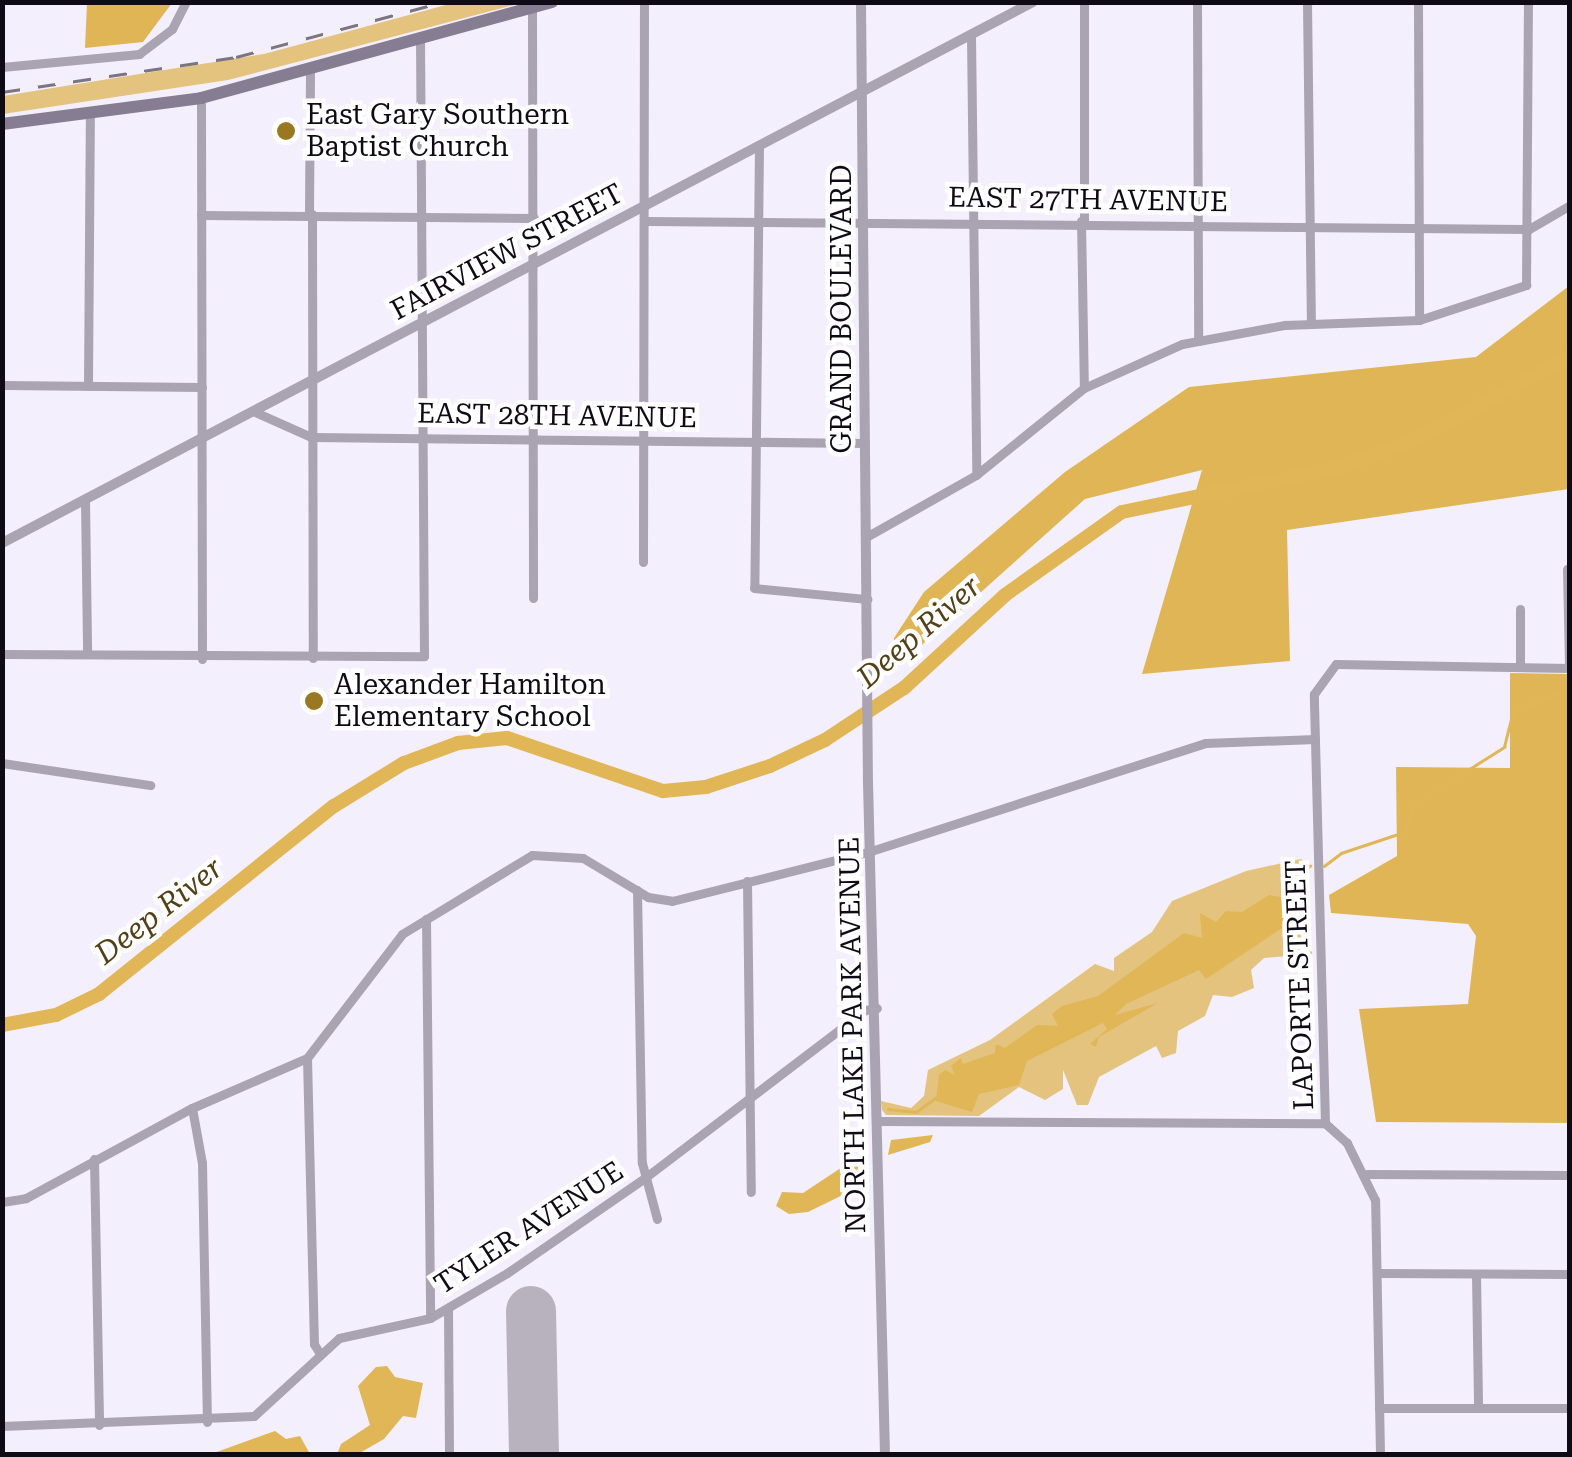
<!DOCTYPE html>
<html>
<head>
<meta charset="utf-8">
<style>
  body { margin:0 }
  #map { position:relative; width:1572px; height:1457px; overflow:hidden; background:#f4effc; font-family:"Roboto Serif",serif }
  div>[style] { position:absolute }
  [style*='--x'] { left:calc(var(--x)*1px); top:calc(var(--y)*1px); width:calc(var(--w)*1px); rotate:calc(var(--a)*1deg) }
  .green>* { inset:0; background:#e3c37e }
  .forest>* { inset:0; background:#dfb556 }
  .water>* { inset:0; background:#e0b657 }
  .stream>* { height:2.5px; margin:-1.25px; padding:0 1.25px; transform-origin:1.25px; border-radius:1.25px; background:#e0b657 }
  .river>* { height:14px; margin:-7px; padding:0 7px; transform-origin:7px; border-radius:7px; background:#e0b657 }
  .runway>* { height:50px; margin:-25px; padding:0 25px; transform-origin:25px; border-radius:25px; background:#b7b2be }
  .minor>* { height:9px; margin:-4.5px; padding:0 4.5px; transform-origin:4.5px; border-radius:4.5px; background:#a9a3b2 }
  .tertiary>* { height:10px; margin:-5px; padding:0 5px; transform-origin:5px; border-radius:5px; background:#a9a3b2 }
  .secondary>* { height:12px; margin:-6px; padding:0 6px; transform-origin:6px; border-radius:6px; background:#867d93 }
  .rail>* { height:2.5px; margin-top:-1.25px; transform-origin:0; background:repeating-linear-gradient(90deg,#7a7581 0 18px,transparent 0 36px) }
  .dots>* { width:28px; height:28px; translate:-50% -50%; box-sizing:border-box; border:5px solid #fff; border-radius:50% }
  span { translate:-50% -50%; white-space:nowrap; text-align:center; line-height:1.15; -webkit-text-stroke:9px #fff; paint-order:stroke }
  .poi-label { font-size:28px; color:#0f0b16 }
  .left { translate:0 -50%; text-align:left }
  .street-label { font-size:28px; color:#0f0b16 }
  .water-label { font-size:30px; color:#524018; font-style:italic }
  .frame { position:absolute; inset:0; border:5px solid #0f0b16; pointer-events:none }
</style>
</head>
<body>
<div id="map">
  <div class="green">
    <i style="clip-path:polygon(457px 2px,521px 3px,228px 80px,3px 114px,3px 96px,264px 54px)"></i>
    <i style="clip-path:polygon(1301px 859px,1309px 866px,1312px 954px,1264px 958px,1251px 970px,1254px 988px,1232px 997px,1213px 995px,1205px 1016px,1178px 1031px,1176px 1053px,1162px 1058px,1156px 1046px,1099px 1077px,1088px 1105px,1077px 1105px,1063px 1070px,1063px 1089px,1045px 1100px,1019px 1087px,979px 1116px,886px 1115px,882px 1110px,881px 1101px,911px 1108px,924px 1096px,928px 1070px,990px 1040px,1095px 964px,1114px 971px,1114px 958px,1152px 932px,1172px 901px,1246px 871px)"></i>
  </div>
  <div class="forest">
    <i style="clip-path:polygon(87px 3px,87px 2px,172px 3px,143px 42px,85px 48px)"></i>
    <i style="clip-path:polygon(1569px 286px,1569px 489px,1287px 530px,1290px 661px,1142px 674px,1202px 470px,1085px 499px,895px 669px,894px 638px,924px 592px,1065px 472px,1189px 387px,1476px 357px)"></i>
    <i style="clip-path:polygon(1510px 673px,1569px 674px,1569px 1123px,1376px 1122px,1359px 1009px,1468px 1004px,1476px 936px,1468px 924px,1331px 913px,1329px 895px,1397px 856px,1396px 767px,1510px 768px)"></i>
  </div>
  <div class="water">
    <i style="clip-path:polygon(1269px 895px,1298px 900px,1291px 922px,1206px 979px,1199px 970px,1126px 1004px,1115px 1015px,1158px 1003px,1099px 1037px,1096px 1047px,1090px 1044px,1107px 1029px,1103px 1023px,1027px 1061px,1019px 1085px,979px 1094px,972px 1112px,936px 1101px,939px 1075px,945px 1070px,955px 1075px,951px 1066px,961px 1058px,963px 1064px,995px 1053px,996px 1044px,1005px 1048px,1037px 1025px,1058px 1026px,1052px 1014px,1062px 1006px,1098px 996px,1184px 933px,1202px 938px,1200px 913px,1216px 922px,1226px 911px,1242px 912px)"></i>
    <i style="clip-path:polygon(933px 1135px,930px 1142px,888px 1155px,891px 1140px)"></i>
    <i style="clip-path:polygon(865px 1152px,859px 1187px,808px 1212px,789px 1214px,776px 1206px,782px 1192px,803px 1193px)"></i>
    <i style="clip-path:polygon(387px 1366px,395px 1377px,423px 1383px,416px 1418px,403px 1416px,384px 1439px,358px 1454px,337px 1454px,341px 1444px,370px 1425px,358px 1386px,376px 1367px)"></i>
    <i style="clip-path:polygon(275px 1431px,286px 1439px,300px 1436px,310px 1454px,211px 1454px)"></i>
  </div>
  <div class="stream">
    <i style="--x:1324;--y:866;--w:21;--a:-37"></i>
    <i style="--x:1341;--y:853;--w:66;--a:-18.4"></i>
    <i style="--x:1404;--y:832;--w:30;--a:-70"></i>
    <i style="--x:1414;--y:804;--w:107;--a:-32.3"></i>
    <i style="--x:1504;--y:747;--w:36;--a:-76"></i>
    <i style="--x:1513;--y:712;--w:62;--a:-22.8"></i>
    <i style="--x:1295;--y:897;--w:24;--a:-78"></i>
    <i style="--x:1300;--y:874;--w:13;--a:-39"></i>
    <i style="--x:888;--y:1109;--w:28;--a:6"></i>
    <i style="--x:916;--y:1112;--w:24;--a:-36"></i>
  </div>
  <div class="river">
    <i style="--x:2;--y:1025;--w:55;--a:-10.5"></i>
    <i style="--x:56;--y:1015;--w:48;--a:-26"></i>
    <i style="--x:99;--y:994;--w:301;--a:-38.7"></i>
    <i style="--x:334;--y:806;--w:82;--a:-31.6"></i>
    <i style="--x:404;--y:763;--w:58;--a:-20.3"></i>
    <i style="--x:458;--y:743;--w:49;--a:-5.8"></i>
    <i style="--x:507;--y:738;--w:165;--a:18.8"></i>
    <i style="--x:663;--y:791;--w:43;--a:-5.3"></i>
    <i style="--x:706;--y:787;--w:67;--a:-18.2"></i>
    <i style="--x:770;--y:766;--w:61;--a:-25.3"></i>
    <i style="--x:825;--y:740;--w:95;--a:-33.4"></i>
    <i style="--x:904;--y:688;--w:137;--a:-42.6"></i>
    <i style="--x:1005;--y:595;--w:143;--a:-35.4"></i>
    <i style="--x:1122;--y:512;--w:223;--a:-11.7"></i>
    <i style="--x:1340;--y:467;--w:74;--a:-19.7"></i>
    <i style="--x:1410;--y:442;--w:181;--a:-28"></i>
  </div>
  <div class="runway">
    <i style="--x:531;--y:1311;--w:143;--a:88.8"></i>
  </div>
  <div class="minor">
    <i style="--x:1197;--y:2;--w:339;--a:89.8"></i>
    <i style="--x:1307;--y:2;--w:320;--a:89.3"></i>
    <i style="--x:1418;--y:2;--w:318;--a:89.8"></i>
    <i style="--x:532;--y:9;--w:589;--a:89.9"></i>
    <i style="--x:971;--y:36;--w:439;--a:89.3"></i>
    <i style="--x:2;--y:67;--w:138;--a:-5.4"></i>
    <i style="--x:139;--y:54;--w:41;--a:-37.1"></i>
    <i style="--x:172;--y:29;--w:30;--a:-63"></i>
    <i style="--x:201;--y:98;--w:561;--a:89.9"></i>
    <i style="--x:759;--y:145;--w:443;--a:90.6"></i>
    <i style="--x:754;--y:588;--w:114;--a:5.6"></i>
    <i style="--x:309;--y:214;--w:144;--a:-89.6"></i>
    <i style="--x:312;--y:214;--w:444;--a:89.9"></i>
    <i style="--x:201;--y:215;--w:333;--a:0.5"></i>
    <i style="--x:647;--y:221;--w:882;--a:0.52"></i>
    <i style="--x:1529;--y:229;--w:48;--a:-30.3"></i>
    <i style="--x:1081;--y:221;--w:167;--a:89"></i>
    <i style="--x:1084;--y:221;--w:219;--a:-90"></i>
    <i style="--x:2;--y:385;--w:200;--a:0.6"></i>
    <i style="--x:88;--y:386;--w:272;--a:-89.6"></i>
    <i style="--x:253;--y:411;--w:64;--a:24.1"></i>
    <i style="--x:311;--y:437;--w:554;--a:0.62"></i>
    <i style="--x:85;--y:500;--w:152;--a:89.2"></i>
    <i style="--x:866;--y:537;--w:126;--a:-29.4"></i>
    <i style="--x:976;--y:475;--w:139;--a:-38.9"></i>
    <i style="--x:1084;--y:388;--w:107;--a:-24.2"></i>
    <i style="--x:1182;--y:344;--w:105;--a:-10.5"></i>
    <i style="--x:1285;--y:325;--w:134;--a:-2.1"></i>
    <i style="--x:1419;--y:320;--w:113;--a:-18.1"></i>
    <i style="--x:1526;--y:285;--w:283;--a:-89.6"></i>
    <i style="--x:643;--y:562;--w:560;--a:-89.9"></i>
    <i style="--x:1567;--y:569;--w:99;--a:88.8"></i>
    <i style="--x:1520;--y:609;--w:58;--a:90"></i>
    <i style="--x:2;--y:654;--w:422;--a:0.3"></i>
    <i style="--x:424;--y:656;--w:613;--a:-90.37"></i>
    <i style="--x:2;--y:763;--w:150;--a:8.5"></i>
    <i style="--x:747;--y:881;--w:311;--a:89.3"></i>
    <i style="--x:637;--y:890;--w:273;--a:89"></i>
    <i style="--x:642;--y:1163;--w:58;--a:75"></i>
    <i style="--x:426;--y:919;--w:399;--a:89.4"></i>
    <i style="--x:307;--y:1058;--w:286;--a:88.6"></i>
    <i style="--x:314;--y:1344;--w:12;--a:59"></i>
    <i style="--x:192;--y:1108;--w:56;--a:79.7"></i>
    <i style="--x:202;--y:1163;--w:259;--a:88.9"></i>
    <i style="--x:879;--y:1121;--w:446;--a:0.3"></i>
    <i style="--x:94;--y:1159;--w:266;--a:88.9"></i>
    <i style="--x:1367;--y:1174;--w:200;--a:0.3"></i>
    <i style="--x:2;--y:1202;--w:24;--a:-9"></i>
    <i style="--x:26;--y:1198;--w:189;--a:-28.5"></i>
    <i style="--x:192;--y:1108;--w:125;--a:-23.5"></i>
    <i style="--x:307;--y:1058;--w:156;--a:-52.5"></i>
    <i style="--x:402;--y:934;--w:152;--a:-31.3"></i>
    <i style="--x:532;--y:855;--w:51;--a:3.4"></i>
    <i style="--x:583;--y:858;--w:76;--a:31"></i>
    <i style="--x:648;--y:897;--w:24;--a:9"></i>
    <i style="--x:672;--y:901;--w:205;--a:-14.1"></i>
    <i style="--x:871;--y:851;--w:351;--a:-17.9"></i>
    <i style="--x:1205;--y:743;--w:110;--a:-2.1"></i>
    <i style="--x:1377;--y:1273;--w:193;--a:0.3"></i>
    <i style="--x:1476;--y:1274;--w:134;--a:89.1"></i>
    <i style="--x:448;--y:1310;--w:144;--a:89.6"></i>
    <i style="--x:1379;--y:1408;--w:191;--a:0"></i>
    <i style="--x:2;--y:1426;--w:252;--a:-2.3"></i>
    <i style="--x:254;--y:1416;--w:115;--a:-42.5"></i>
    <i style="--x:339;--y:1338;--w:93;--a:-12.4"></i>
    <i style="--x:430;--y:1318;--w:89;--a:-30.3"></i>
    <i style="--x:507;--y:1273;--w:169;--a:-34.6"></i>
    <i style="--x:646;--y:1177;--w:275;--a:-37.3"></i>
    <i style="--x:865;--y:1010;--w:12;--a:-9"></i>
    <i style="--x:1380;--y:1454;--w:254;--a:-91.1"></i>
    <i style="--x:1375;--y:1200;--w:64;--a:-116.2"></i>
    <i style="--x:1347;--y:1143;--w:30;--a:-138"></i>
    <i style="--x:1325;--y:1123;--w:429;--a:-91.5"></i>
    <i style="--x:1314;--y:694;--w:37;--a:-54"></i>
    <i style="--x:1336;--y:664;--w:234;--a:1"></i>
  </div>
  <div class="tertiary">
    <i style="--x:861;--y:2;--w:781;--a:89.49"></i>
    <i style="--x:868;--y:783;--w:671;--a:88.55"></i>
    <i style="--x:2;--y:543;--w:1164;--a:-27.69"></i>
  </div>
  <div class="secondary">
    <i style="--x:2;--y:124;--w:201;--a:-7.4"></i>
    <i style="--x:201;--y:98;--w:364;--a:-15.3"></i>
  </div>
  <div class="rail">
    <i style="--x:2;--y:92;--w:237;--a:-8.5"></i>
    <i style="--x:236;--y:57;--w:214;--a:-14.9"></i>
  </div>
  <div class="dots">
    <i style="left:286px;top:131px;background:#9a7822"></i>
    <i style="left:314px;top:701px;background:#9a7822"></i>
  </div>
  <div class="poi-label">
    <span class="left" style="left:306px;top:131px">East Gary Southern<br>Baptist Church</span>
    <span class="left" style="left:334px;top:701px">Alexander Hamilton<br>Elementary School</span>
  </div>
  <div class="street-label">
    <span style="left:1088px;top:200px;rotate:1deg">EAST 27TH AVENUE</span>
    <span style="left:507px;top:252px;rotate:-28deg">FAIRVIEW STREET</span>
    <span style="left:842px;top:309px;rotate:-90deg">GRAND BOULEVARD</span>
    <span style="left:557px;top:416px;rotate:1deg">EAST 28TH AVENUE</span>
    <span style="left:1300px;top:985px;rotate:-92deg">LAPORTE STREET</span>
    <span style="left:853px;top:1035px;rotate:-91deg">NORTH LAKE PARK AVENUE</span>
    <span style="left:529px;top:1228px;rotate:-33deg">TYLER AVENUE</span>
  </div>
  <div class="water-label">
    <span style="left:919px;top:632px;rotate:-41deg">Deep River</span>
    <span style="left:159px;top:911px;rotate:-38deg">Deep River</span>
  </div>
  <div class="frame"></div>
</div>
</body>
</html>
